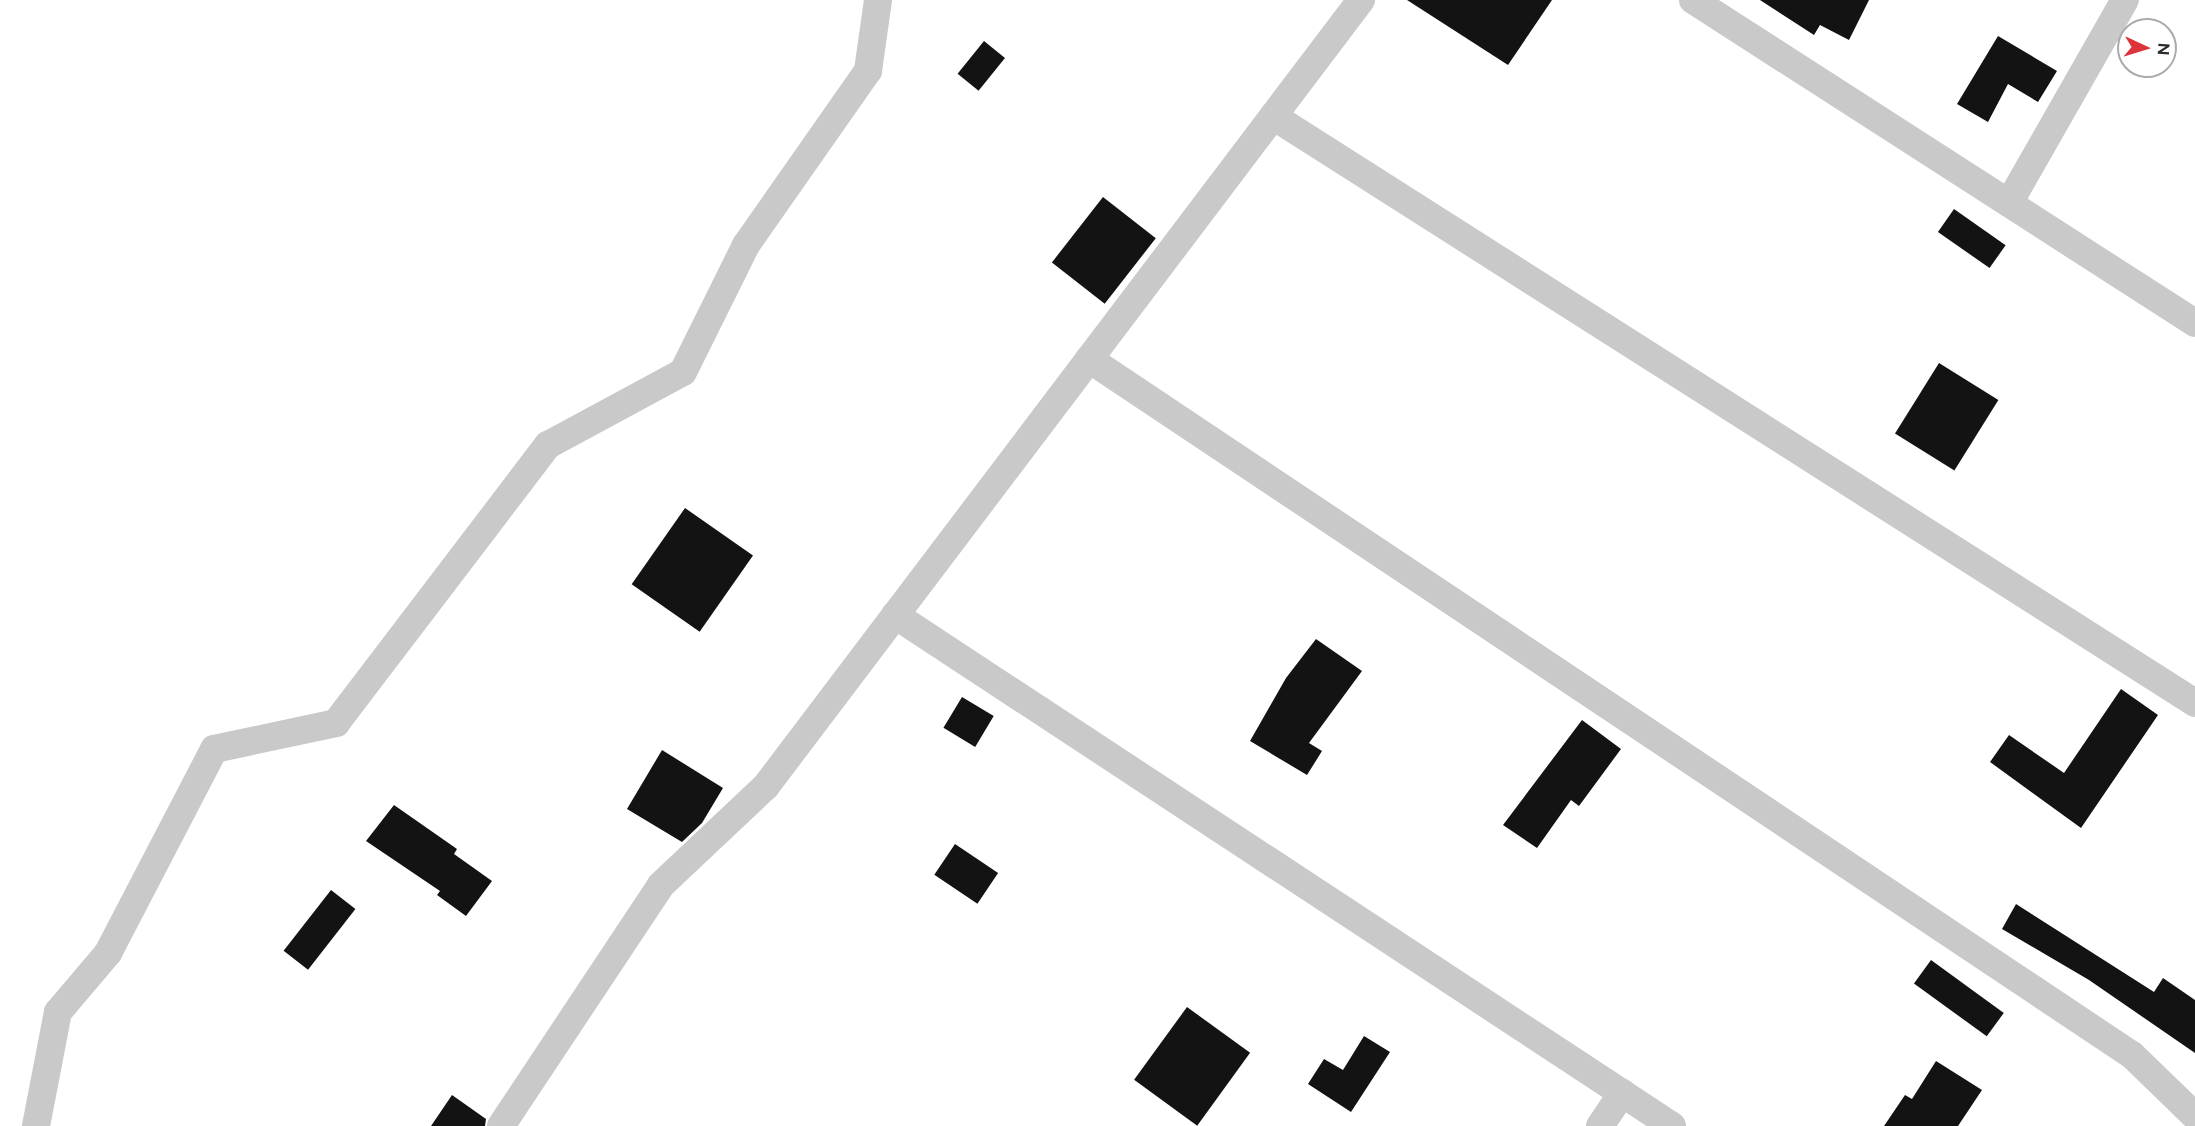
<!DOCTYPE html>
<html>
<head>
<meta charset="utf-8">
<style>
  body { margin:0 }
  #map { position:relative; width:2195px; height:1126px; overflow:hidden; background:#fff; font-family:Figtree,sans-serif }
  div>[style] { position:absolute }
  [style*='--x'] { left:calc(var(--x)*1px); top:calc(var(--y)*1px); width:calc(var(--w)*1px); rotate:calc(var(--a)*1deg) }
  .building>* { inset:0; background:#131313; transform-origin:0 0 }
  .street>* { height:28px; margin:-14px; padding:0 14px; transform-origin:14px; border-radius:14px; background:#c9c9c9 }
  span { translate:-50% -50%; white-space:nowrap; text-align:center; line-height:1.15; -webkit-text-stroke:6px #fff; paint-order:stroke }
  .north { position:absolute; left:2117px; top:18px; width:60px; height:60px; box-sizing:border-box; background:#fff; border:2px solid #ababab; border-radius:50%; rotate:94deg; font-size:16px; font-weight:700; line-height:24px; text-align:center; color:#2c2c2c }
  .north::after { content:''; display:block; margin:auto; width:21px; height:27px; background:#dc343a; clip-path:polygon(50% 0,100% 100%,50% 72%,0 100%) }
</style>
</head>
<body>
<div id="map">
  <div class="building">
    <i style="clip-path:polygon(1407px 0,1552px 0,1508px 65px)"></i>
    <i style="clip-path:polygon(1760px 0,1869px 0,1849px 40px,1820px 25px,1814px 35px)"></i>
    <i style="clip-path:polygon(1998px 36px,2057px 71px,2038px 102px,2008px 84px,1988px 122px,1957px 104px)"></i>
    <i style="left:984px;top:41px;width:27px;height:42px;rotate:39deg"></i>
    <i style="left:1103px;top:197px;width:67px;height:83px;rotate:38deg"></i>
    <i style="left:1954px;top:209px;width:63px;height:28px;rotate:35deg"></i>
    <i style="left:1939px;top:363px;width:70px;height:83px;rotate:32deg"></i>
    <i style="left:685px;top:508px;width:83px;height:93px;rotate:35deg"></i>
    <i style="clip-path:polygon(1316px 639px,1362px 671px,1309px 743px,1322px 751px,1307px 775px,1250px 741px,1286px 678px)"></i>
    <i style="clip-path:polygon(2121px 689px,2158px 715px,2081px 828px,1990px 762px,2009px 735px,2064px 773px)"></i>
    <i style="left:962px;top:697px;width:37px;height:36px;rotate:31deg"></i>
    <i style="clip-path:polygon(1582px 720px,1621px 749px,1579px 806px,1571px 800px,1537px 848px,1503px 825px)"></i>
    <i style="clip-path:polygon(662px 750px,723px 788px,702px 823px,682px 842px,627px 809px)"></i>
    <i style="clip-path:polygon(394px 805px,457px 849px,454px 854px,492px 881px,466px 916px,437px 895px,440px 891px,366px 841px)"></i>
    <i style="left:955px;top:844px;width:52px;height:37px;rotate:34deg"></i>
    <i style="left:331px;top:890px;width:31px;height:77px;rotate:38deg"></i>
    <i style="clip-path:polygon(2016px 904px,2154px 992px,2163px 978px,2195px 1000px,2195px 1053px,2089px 980px,2002px 929px)"></i>
    <i style="left:1931px;top:960px;width:90px;height:29px;rotate:36deg"></i>
    <i style="left:1187px;top:1007px;width:78px;height:90px;rotate:36deg"></i>
    <i style="clip-path:polygon(1364px 1036px,1390px 1052px,1351px 1112px,1308px 1084px,1324px 1059px,1343px 1070px)"></i>
    <i style="clip-path:polygon(1936px 1061px,1982px 1090px,1958px 1126px,1884px 1126px,1905px 1095px,1912px 1099px)"></i>
    <i style="clip-path:polygon(452px 1095px,486px 1119px,485px 1126px,431px 1126px)"></i>
  </div>
  <div class="street">
    <i style="--x:1693;--y:0;--w:597;--a:32.76"></i>
    <i style="--x:1273;--y:116;--w:1093;--a:32.48"></i>
    <i style="--x:2009;--y:203;--w:234;--a:-60.3"></i>
    <i style="--x:1089;--y:359;--w:1254;--a:33.72"></i>
    <i style="--x:2132;--y:1055;--w:88;--a:44.1"></i>
    <i style="--x:895;--y:615;--w:930;--a:33.33"></i>
    <i style="--x:36;--y:1126;--w:116;--a:-79.1"></i>
    <i style="--x:58;--y:1012;--w:77;--a:-49.7"></i>
    <i style="--x:108;--y:953;--w:230;--a:-62.5"></i>
    <i style="--x:214;--y:749;--w:125;--a:-12"></i>
    <i style="--x:336;--y:723;--w:350;--a:-52.7"></i>
    <i style="--x:548;--y:445;--w:153;--a:-28.4"></i>
    <i style="--x:683;--y:372;--w:142;--a:-63.6"></i>
    <i style="--x:746;--y:245;--w:213;--a:-55"></i>
    <i style="--x:868;--y:71;--w:72;--a:-82"></i>
    <i style="--x:501;--y:1126;--w:289;--a:-56.4"></i>
    <i style="--x:661;--y:885;--w:144;--a:-43.3"></i>
    <i style="--x:766;--y:786;--w:986;--a:-52.87"></i>
    <i style="--x:1600;--y:1126;--w:40;--a:-56"></i>
  </div>
  <div class="north">N</div>
</div>
</body>
</html>
